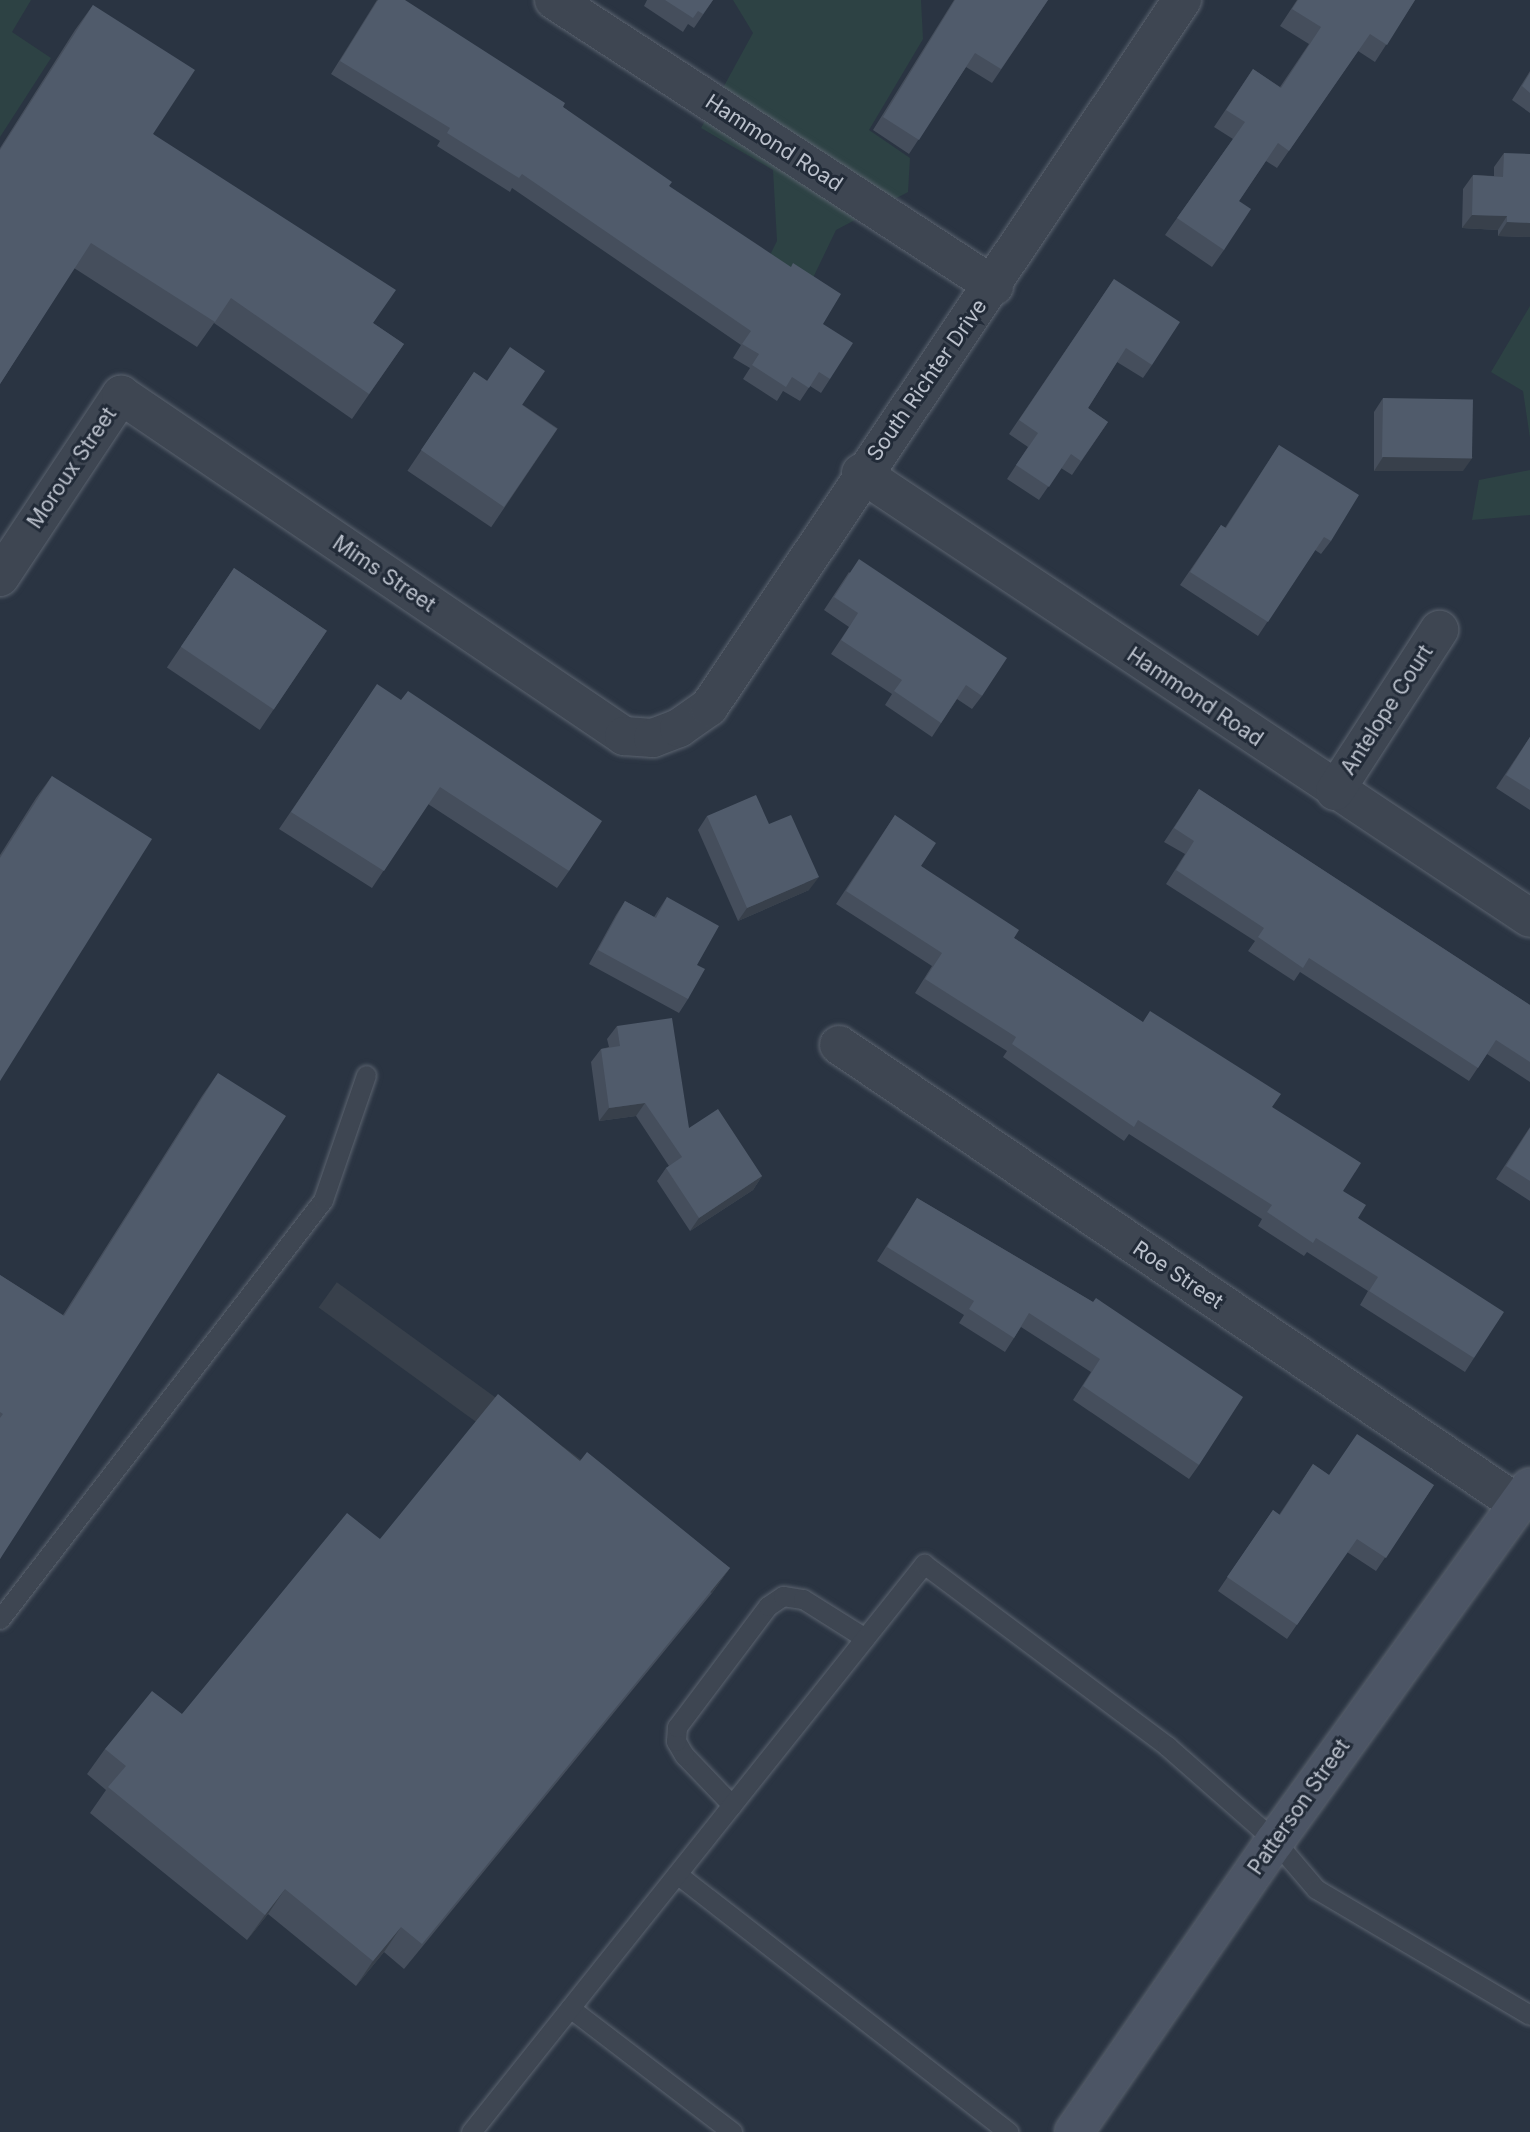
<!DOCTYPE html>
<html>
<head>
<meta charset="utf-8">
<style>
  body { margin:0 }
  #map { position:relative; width:1530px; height:2132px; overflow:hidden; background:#2a3442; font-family:Inter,sans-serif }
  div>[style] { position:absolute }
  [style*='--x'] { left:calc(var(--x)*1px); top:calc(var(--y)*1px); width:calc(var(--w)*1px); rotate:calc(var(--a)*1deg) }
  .green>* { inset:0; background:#2d4244 }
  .roads { filter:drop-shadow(0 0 2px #5c6470) drop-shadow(0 0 2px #5c6470) }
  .lane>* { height:19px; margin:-9.5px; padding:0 9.5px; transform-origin:9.5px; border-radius:9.5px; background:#3e4652 }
  .street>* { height:38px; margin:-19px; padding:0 19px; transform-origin:19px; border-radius:19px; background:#3e4652 }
  .secondary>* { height:38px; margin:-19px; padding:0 19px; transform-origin:19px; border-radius:19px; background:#4c5565 }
  .wall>* { inset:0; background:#454e5c; transform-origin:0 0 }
  .shaded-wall>* { inset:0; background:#38404b; transform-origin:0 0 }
  .building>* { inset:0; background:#505b6b; transform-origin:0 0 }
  span { translate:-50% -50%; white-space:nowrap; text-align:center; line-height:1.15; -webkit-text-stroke:6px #222b38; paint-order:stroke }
  .street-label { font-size:21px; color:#bbc1cc }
</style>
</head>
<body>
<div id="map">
  <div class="green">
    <i style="clip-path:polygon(0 0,31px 0,12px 32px,51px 58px,0 137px)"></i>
    <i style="clip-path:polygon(733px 0,921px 0,923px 39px,869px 130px,910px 158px,908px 192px,836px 230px,811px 282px,765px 265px,777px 241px,773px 170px,701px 128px,753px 33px)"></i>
    <i style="clip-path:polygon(1530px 306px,1530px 438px,1523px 391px,1491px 372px)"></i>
    <i style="clip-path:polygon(1530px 470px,1530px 515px,1472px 520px,1479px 480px)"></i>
  </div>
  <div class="roads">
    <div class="lane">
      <i style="--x:0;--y:1619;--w:529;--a:-52.37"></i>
      <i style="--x:323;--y:1200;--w:132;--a:-71"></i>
      <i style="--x:732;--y:1805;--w:69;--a:-133.8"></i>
      <i style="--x:684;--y:1755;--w:16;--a:-120"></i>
      <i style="--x:676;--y:1741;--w:14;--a:-86"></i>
      <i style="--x:677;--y:1727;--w:151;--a:-53.1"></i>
      <i style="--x:768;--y:1606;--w:18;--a:-34"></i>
      <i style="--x:783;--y:1596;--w:20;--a:9"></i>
      <i style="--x:803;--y:1599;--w:73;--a:32.2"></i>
      <i style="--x:677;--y:1874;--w:420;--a:37.9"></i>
      <i style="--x:570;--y:2008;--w:204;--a:37.4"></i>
      <i style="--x:471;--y:2132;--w:727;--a:-51.43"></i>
      <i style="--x:924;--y:1564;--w:304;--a:36.8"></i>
      <i style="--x:1167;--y:1746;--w:144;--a:41.3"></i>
      <i style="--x:1275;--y:1841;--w:63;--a:49.5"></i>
      <i style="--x:1316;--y:1889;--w:248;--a:30.5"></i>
    </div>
    <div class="street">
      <i style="--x:554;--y:0;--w:525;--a:33.02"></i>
      <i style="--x:861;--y:473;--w:803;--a:33.63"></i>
      <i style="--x:0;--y:577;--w:219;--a:-56.4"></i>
      <i style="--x:121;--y:395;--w:608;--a:34.13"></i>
      <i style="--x:624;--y:736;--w:29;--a:4"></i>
      <i style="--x:653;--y:738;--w:28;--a:-21"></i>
      <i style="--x:679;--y:728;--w:37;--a:-35"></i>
      <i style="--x:709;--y:707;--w:851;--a:-56.22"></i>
      <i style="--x:1335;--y:791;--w:192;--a:-57.1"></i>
      <i style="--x:839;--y:1045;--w:820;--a:34.06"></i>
    </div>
    <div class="secondary">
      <i style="--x:1074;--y:2132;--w:354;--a:-55.4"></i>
      <i style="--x:1275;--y:1841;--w:436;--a:-54.2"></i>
    </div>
  </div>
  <div class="wall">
    <i style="clip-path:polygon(377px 0,563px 107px,669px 186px,823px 324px,830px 379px,821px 393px,810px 386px,800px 401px,783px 391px,777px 401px,743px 379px,750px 368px,733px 358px,741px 345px,512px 188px,510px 192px,437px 146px,440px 141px,331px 74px)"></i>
    <i style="clip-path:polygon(647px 0,713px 0,694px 28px,688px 24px,683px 32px,644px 6px)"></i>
    <i style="clip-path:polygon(954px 0,1048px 0,992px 83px,966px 67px,909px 154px,873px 130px)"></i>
    <i style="clip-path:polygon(1297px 0,1415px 0,1375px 62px,1358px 51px,1277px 168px,1266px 161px,1239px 201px,1224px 250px,1212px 267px,1165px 235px,1233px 139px,1214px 127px,1253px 69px,1280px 87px,1309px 44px,1280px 26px)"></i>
    <i style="clip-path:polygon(93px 5px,153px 134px,373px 323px,404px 344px,352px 419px,214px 323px,197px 347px,74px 268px,0 384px,0 148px,75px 30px)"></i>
    <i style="clip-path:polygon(1530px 71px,1530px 113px,1512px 100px)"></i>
    <i style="clip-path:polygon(1504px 153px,1530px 237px,1498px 236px,1498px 230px,1462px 228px,1463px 189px,1473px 175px,1494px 176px,1494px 167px)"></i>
    <i style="clip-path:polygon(1114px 279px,1152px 365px,1143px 378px,1117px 362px,1088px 408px,1108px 422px,1072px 475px,1061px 468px,1039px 500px,1007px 479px,1028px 447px,1009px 434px)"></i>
    <i style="left:474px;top:372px;width:101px;height:119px;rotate:34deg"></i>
    <i style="clip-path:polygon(1383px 398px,1463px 471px,1374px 471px,1374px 412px)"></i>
    <i style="clip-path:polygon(1279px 445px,1331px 541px,1321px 554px,1315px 550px,1258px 636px,1180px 585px,1221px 525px,1225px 528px)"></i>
    <i style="left:234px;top:568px;width:112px;height:120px;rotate:34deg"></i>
    <i style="clip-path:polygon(849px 572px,982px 696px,972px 709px,957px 699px,932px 737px,885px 705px,892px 694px,831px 654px,849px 627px,824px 610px)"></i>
    <i style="clip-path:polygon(366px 701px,569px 871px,557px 888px,428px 804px,372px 888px,279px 829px)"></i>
    <i style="clip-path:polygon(1530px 737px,1530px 810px,1496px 788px)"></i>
    <i style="clip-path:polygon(52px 776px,0 1081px,0 855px,36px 798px)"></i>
    <i style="clip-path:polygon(1199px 789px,1530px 1005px,1530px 1082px,1487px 1054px,1469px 1081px,1300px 972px,1294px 981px,1248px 951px,1255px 941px,1166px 884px,1185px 854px,1164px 842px)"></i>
    <i style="clip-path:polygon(895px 815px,921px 866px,1014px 938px,1272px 1107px,1343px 1191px,1358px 1218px,1474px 1358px,1465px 1372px,1360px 1305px,1368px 1291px,1307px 1252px,1304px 1256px,1258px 1226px,1262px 1219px,1129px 1134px,1124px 1141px,1003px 1057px,1007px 1051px,915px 993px,932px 966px,836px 904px)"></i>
    <i style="clip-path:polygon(707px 816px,769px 824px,809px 890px,738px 921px,698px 830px)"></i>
    <i style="clip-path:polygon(667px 897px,697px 965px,688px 999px,679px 1013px,589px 964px,616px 915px,625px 901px,654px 917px)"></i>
    <i style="clip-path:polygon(617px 1026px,689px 1128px,762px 1176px,753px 1190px,690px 1231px,657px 1181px,666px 1168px,669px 1166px,636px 1116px,599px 1121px,591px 1062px,601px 1049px,609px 1047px,607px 1039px)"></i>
    <i style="clip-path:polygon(218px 1073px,0 1559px,0 1275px,63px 1315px,202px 1096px)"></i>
    <i style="clip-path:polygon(1530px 1127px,1530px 1201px,1496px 1179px)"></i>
    <i style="clip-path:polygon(917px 1198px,1093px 1302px,1199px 1465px,1189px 1479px,1073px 1400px,1091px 1372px,1021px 1327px,1005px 1352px,959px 1323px,964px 1315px,877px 1261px)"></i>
    <i style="clip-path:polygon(580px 1461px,730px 1568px,712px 1593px,404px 1969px,384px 1952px,356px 1986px,268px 1914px,247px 1940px,90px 1813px,106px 1790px,87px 1774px,105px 1749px,182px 1714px,380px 1539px)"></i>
    <i style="clip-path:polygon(1313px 1464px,1329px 1475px,1434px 1485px,1376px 1571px,1347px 1552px,1287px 1639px,1218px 1591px,1273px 1510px,1279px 1515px)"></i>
  </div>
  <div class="shaded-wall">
    <i style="clip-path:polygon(1472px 215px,1507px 216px,1498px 230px,1462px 228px)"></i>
    <i style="clip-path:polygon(1507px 222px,1530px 223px,1530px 237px,1498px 236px)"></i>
    <i style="clip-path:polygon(1383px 457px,1473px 457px,1463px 471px,1374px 471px)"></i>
    <i style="clip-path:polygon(819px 877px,809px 890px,738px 921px,747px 908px)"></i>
    <i style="clip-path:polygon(645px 1103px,636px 1116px,599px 1121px,609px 1108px)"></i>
    <i style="clip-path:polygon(762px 1176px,753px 1190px,690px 1231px,699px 1218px)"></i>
    <i style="left:730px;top:1568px;width:31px;height:486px;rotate:126deg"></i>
    <i style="clip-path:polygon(285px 1889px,268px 1914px,247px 1940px,265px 1915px)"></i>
    <i style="clip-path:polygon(401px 1927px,384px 1952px,356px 1986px,373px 1961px)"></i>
  </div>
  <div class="building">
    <i style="clip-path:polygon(378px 0,405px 0,565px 103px,563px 107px,672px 182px,669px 186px,791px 267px,793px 263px,841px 294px,823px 324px,853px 343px,830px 379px,819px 372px,809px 388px,792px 377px,786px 387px,752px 365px,759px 354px,742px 344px,751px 331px,522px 174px,519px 178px,447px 133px,450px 128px,340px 61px)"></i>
    <i style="clip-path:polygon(665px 0,713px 0,703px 14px,698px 11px,693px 18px)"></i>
    <i style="clip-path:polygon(955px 0,1048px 0,1001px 69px,975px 53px,919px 140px,883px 117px)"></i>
    <i style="clip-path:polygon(1298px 0,1415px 0,1387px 45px,1370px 34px,1289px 151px,1278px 143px,1239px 201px,1251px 209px,1224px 250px,1177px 218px,1245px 122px,1226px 110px,1253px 69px,1281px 88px,1321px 27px,1292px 9px)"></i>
    <i style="clip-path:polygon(93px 5px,195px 70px,153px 134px,396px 290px,373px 323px,404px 344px,369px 394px,231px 298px,215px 322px,91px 243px,0 384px,0 150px)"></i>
    <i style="clip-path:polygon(1530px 73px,1530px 93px,1522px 86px)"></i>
    <i style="clip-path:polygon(1504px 153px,1530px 154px,1530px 223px,1507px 222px,1507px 216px,1472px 215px,1473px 175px,1503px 177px)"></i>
    <i style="clip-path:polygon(1114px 279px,1180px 322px,1152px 365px,1126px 348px,1088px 408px,1108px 422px,1081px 461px,1071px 454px,1049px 487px,1016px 465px,1038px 433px,1019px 420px)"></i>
    <i style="clip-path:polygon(510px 347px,545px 371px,522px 405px,557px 429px,504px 507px,421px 450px,474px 372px,487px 381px)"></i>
    <i style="left:1383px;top:398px;width:90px;height:59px;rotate:1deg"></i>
    <i style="clip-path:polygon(1279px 445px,1359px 495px,1331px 541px,1324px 537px,1268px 622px,1190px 572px,1221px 525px,1226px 528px)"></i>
    <i style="clip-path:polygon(859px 559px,1007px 658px,982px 696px,966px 685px,941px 723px,894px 691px,902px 680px,841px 640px,858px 613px,834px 597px)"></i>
    <i style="left:234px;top:568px;width:112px;height:95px;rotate:34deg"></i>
    <i style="clip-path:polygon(377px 684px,401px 700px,408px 691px,602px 821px,569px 871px,440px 787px,384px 871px,291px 812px)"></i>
    <i style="clip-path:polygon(1530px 737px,1530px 790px,1506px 775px)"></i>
    <i style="clip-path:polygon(52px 776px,152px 839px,0 1081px,0 858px)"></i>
    <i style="clip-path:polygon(1199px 789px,1530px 1005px,1530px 1062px,1496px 1040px,1478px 1068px,1309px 958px,1303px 968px,1258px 937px,1264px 928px,1176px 870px,1194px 841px,1174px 828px)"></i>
    <i style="clip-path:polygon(756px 795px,769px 824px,791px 815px,819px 877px,747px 908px,707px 816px)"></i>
    <i style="clip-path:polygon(895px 815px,936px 843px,921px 866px,1019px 930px,1014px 938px,1143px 1022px,1150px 1011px,1281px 1094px,1272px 1107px,1361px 1163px,1343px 1191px,1366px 1205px,1358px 1218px,1504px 1312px,1474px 1358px,1369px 1291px,1378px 1277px,1316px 1238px,1313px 1243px,1267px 1212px,1272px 1205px,1138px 1120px,1134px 1127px,1012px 1044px,1016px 1037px,925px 979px,942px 953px,846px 891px)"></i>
    <i style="clip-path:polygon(667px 897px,719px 926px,697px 965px,705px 969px,688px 999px,598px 950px,625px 901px,656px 918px)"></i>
    <i style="clip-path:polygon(672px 1018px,689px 1128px,718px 1109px,762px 1176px,699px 1218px,666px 1168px,682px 1157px,645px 1103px,609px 1108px,601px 1049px,620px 1046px,617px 1026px)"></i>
    <i style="clip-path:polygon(218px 1073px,286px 1116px,0 1559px,0 1418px,3px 1414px,0 1412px,0 1275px,64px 1316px)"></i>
    <i style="clip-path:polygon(1530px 1128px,1530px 1181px,1506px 1166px)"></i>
    <i style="clip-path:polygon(917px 1198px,1093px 1302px,1096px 1298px,1243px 1397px,1199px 1465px,1083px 1386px,1100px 1359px,1029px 1313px,1014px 1338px,969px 1309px,974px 1301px,887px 1247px)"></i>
    <i style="clip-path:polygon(498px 1394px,580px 1461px,587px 1452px,730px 1568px,422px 1944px,401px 1927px,373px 1961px,285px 1889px,265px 1915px,108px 1787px,126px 1766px,105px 1749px,152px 1691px,182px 1714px,347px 1513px,380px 1539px)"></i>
    <i style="clip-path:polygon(1357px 1434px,1434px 1485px,1386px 1558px,1357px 1539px,1297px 1625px,1227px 1577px,1273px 1510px,1280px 1515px,1313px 1464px,1329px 1475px)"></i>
  </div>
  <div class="street-label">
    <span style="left:774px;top:143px;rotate:33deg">Hammond Road</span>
    <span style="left:927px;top:380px;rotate:-55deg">South Richter Drive</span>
    <span style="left:72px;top:468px;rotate:-56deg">Moroux Street</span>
    <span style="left:384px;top:574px;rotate:34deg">Mims Street</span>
    <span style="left:1195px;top:697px;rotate:34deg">Hammond Road</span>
    <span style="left:1387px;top:710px;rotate:-57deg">Antelope Court</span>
    <span style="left:1178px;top:1275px;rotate:34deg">Roe Street</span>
    <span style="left:1299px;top:1807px;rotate:-55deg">Patterson Street</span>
  </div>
</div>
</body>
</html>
